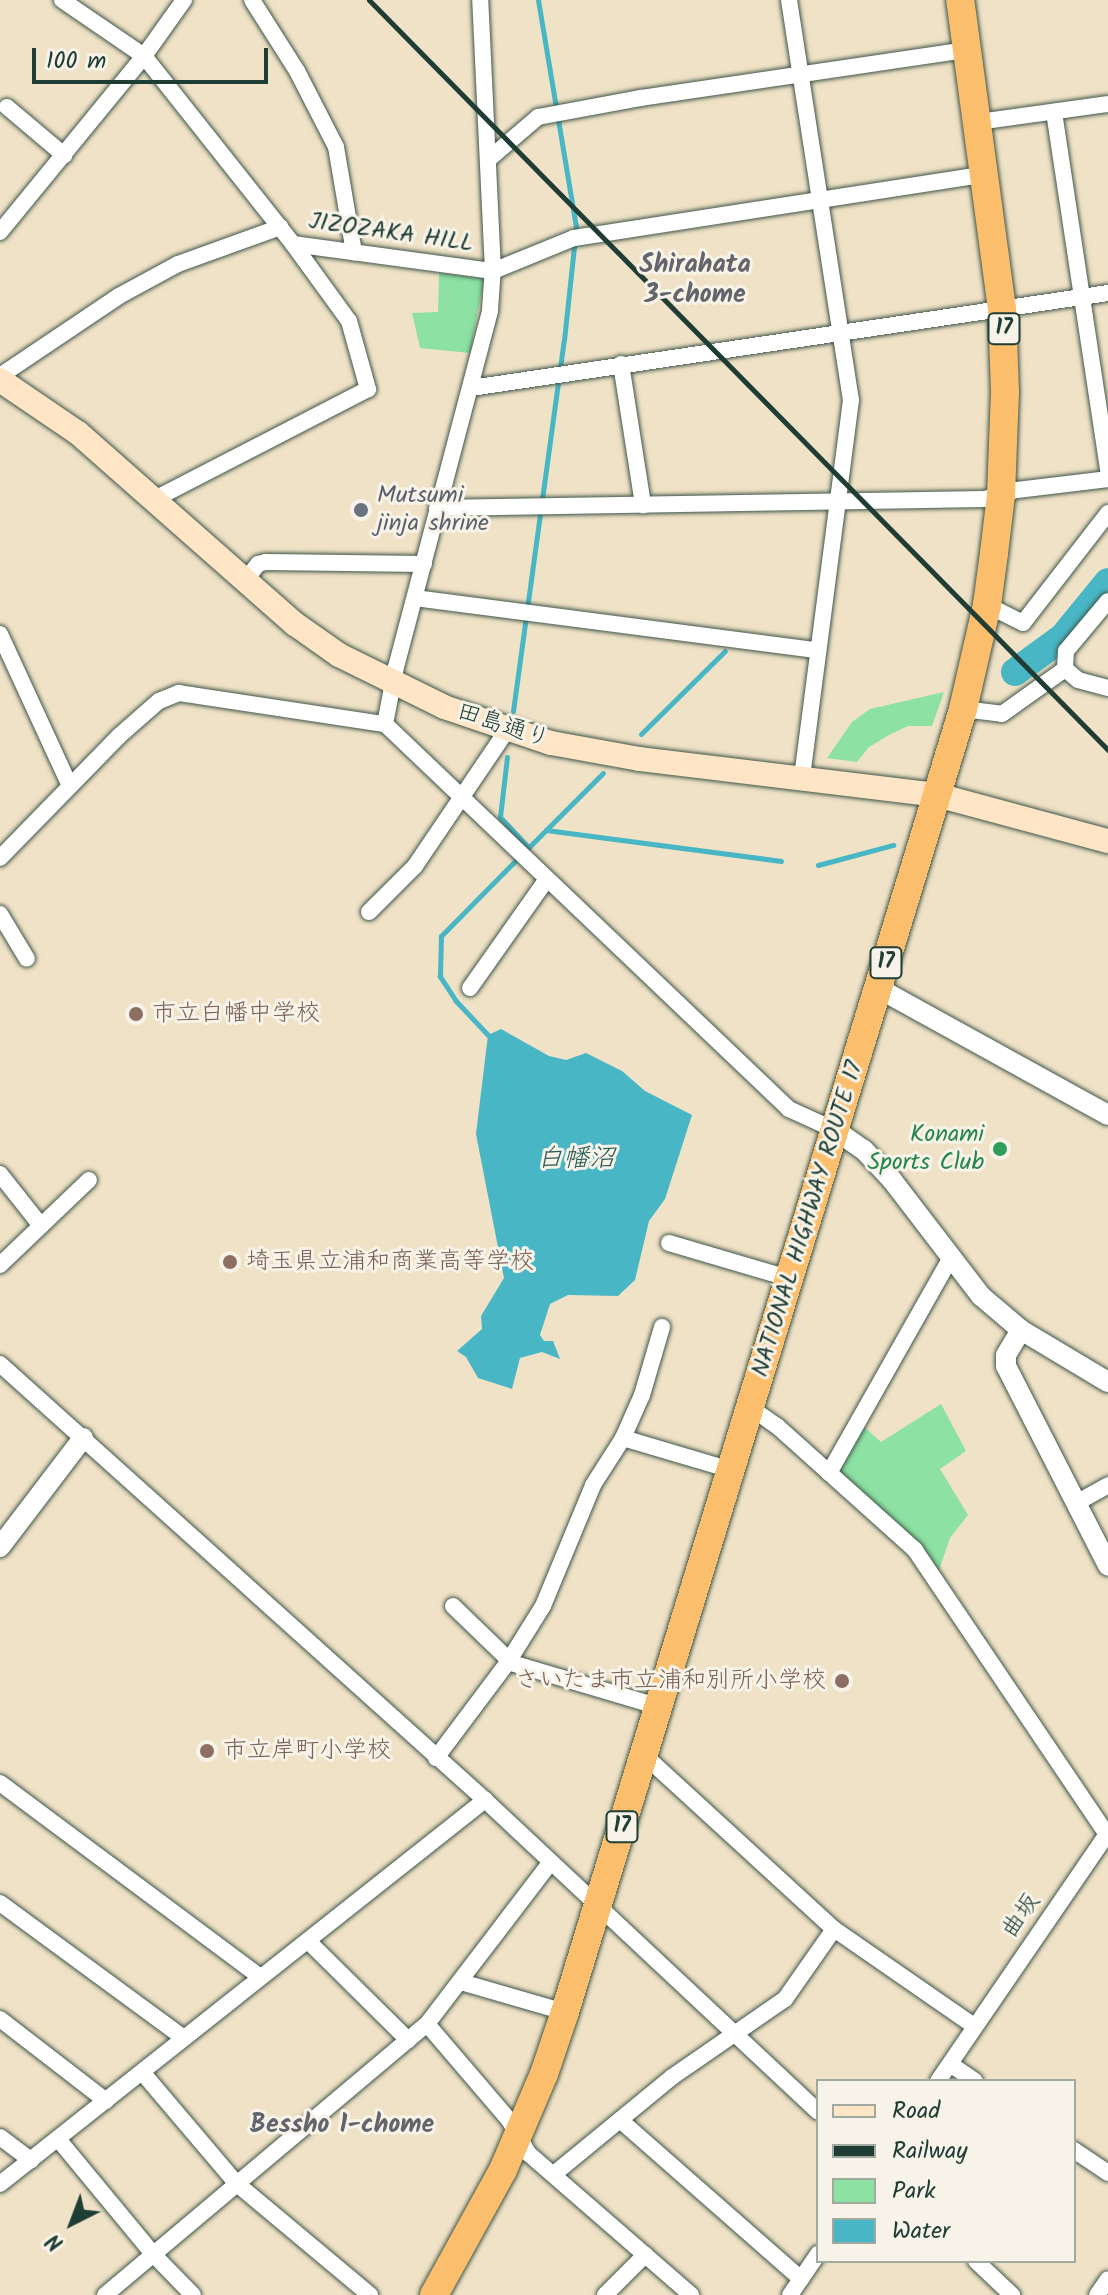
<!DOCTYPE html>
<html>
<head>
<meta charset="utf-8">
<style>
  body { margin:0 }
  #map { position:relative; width:1108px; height:2295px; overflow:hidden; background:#f0e2c6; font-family:Kalam,"Klee One",sans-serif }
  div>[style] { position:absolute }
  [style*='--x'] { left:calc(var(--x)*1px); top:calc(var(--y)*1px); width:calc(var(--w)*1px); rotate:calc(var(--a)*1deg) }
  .green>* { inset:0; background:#8ce1a3 }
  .water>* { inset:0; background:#48b6c4 }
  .stream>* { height:5px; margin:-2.5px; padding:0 2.5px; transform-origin:2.5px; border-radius:2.5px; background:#48b6c4 }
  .river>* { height:28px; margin:-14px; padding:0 14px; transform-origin:14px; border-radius:14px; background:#48b6c4 }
  .roads { filter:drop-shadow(0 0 2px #3e564a) drop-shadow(0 0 2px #3e564a) }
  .minor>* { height:16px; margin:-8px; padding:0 8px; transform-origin:8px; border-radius:8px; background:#fff }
  .tertiary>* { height:20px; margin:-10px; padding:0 10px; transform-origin:10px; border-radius:10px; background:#fff }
  .secondary>* { height:24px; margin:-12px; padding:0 12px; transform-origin:12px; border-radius:12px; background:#fde5c5 }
  .trunk>* { height:28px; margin:-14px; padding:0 14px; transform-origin:14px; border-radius:14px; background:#fabe6d }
  .rail>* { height:5px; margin:-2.5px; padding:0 2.5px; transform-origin:2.5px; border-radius:2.5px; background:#1f3d34 }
  .dots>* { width:22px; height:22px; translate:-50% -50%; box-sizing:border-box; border:4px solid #f7f3e8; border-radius:50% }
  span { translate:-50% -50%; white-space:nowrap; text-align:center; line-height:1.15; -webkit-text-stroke:6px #f7f3e8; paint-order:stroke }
  .shield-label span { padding:2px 6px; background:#f7f3e8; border:2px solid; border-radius:6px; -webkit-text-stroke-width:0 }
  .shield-label { font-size:22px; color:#1f3d34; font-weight:700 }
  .street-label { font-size:24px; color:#1f3d34 }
  .worship-label { font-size:24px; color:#5b616d }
  .left { translate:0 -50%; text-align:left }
  .education-label { font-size:24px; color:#785e54 }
  .right { translate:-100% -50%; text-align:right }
  .leisure-label { font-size:24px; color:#27864d }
  .neighbourhood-label { font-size:26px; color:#64646c; font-weight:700 }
  .water-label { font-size:26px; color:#295b58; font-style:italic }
  .legend { position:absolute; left:816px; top:2079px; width:260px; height:184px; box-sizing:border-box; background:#f7f3e8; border:2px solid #a1aaa0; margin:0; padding:10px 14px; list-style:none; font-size:24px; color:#1f3d34 }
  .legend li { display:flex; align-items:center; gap:16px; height:40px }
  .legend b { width:40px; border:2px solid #a1aaa0 }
  .north { position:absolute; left:32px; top:2183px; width:80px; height:80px; -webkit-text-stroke:6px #f7f3e8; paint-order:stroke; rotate:222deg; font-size:22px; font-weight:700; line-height:32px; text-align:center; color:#1f3d34 }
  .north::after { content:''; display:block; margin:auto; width:28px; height:36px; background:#1f3d34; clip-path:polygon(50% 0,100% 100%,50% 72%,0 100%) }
  .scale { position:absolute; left:32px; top:48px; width:236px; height:36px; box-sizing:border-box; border:4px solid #1f3d34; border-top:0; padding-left:10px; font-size:24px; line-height:28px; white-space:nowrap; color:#1f3d34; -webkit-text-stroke:6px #f7f3e8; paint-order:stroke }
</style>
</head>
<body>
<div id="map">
  <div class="green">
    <i style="clip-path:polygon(439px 273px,484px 279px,470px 353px,420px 348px,412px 313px,438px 312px)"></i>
    <i style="clip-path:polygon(944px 692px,932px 726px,908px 726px,889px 735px,869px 747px,857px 762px,827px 758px,852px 722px,870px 709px)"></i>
    <i style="clip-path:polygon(941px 1404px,966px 1451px,940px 1469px,968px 1515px,950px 1538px,938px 1573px,837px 1471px,863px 1426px,881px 1442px)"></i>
  </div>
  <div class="water">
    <i style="clip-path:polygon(501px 1029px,549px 1056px,566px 1060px,586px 1053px,622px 1071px,645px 1091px,692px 1115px,665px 1199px,649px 1221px,635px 1280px,618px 1296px,568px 1295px,550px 1304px,540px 1335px,544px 1341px,553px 1341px,560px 1359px,542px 1352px,520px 1358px,512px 1389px,478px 1378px,466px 1357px,457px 1351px,482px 1329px,481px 1316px,504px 1278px,476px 1134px,488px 1035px)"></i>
  </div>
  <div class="stream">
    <i style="--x:513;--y:711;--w:374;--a:-82.2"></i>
    <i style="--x:564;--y:340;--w:114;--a:-83.9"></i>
    <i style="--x:576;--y:227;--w:230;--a:-99.5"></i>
    <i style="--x:641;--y:734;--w:118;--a:-44.7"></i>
    <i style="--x:507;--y:757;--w:60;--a:96.7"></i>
    <i style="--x:500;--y:817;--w:42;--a:46.9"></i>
    <i style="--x:546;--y:830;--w:237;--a:7.5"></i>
    <i style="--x:528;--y:848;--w:106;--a:-45"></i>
    <i style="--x:818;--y:865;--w:78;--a:-14.9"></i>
    <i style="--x:488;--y:1035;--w:47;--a:-133.3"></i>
    <i style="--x:456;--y:1001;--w:30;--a:-123"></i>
    <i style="--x:440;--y:976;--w:40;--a:-88.6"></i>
    <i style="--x:441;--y:936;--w:105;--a:-45.4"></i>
  </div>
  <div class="river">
    <i style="--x:1015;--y:672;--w:59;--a:-36.1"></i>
    <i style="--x:1063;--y:637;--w:71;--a:-50.7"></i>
  </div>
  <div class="roads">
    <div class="minor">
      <i style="--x:62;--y:0;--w:99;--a:34.3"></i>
      <i style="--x:144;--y:56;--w:240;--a:51.6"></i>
      <i style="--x:293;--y:244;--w:95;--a:54"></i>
      <i style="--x:349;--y:321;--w:71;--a:74.4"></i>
      <i style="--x:368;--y:389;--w:242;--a:152.7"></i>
      <i style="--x:252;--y:0;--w:84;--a:57.6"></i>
      <i style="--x:297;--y:71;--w:85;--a:62.8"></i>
      <i style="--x:336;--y:147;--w:107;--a:80.3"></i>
      <i style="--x:789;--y:0;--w:405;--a:81.2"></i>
      <i style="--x:851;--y:400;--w:381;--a:97.4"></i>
      <i style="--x:7;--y:107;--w:75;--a:40.1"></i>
      <i style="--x:1054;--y:112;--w:363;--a:81.4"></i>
      <i style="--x:978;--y:122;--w:131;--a:-7.9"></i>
      <i style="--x:489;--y:159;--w:65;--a:-40.6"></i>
      <i style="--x:538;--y:117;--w:105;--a:-10.5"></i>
      <i style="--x:641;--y:98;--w:330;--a:-8.4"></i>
      <i style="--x:0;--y:232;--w:227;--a:-50.7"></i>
      <i style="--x:144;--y:56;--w:69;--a:-54.5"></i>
      <i style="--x:293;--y:244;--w:202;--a:7.7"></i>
      <i style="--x:493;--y:271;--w:87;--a:-22.2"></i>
      <i style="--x:574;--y:238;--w:417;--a:-8.8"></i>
      <i style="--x:621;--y:364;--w:143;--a:81.1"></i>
      <i style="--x:0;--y:376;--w:143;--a:-33.9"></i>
      <i style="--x:119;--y:296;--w:67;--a:-28.5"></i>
      <i style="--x:178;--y:264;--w:109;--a:-19.9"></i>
      <i style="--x:471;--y:388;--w:644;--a:-8.48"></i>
      <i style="--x:437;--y:508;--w:548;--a:-0.94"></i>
      <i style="--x:985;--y:499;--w:33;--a:-16"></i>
      <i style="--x:1017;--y:490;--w:92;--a:-6.9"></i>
      <i style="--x:244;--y:582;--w:23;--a:-52"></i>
      <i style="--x:258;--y:564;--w:8;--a:-14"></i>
      <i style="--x:266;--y:562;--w:158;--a:0.7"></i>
      <i style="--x:415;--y:598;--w:404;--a:7.4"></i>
      <i style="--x:987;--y:605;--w:40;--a:26.6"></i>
      <i style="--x:1023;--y:623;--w:139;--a:-52.3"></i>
      <i style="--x:0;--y:634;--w:167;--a:65.3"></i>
      <i style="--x:1065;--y:669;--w:18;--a:-87"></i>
      <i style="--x:1066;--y:651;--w:65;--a:-50"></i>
      <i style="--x:963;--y:709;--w:39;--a:7"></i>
      <i style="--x:1002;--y:714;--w:77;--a:-35.5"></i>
      <i style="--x:1065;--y:669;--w:17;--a:40"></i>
      <i style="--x:1078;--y:680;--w:31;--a:15"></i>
      <i style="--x:385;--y:724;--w:58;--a:-79.1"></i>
      <i style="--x:396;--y:667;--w:369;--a:-75.2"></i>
      <i style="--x:490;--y:310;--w:39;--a:-86"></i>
      <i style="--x:493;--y:271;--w:271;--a:-92.7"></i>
      <i style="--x:0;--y:858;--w:170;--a:-45.7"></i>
      <i style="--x:119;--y:736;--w:53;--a:-41.2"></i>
      <i style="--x:159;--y:701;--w:22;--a:-22"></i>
      <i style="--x:179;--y:693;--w:208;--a:8.6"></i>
      <i style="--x:385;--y:724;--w:558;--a:43.62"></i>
      <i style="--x:789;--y:1109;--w:51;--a:24.5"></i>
      <i style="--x:369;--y:912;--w:65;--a:-45"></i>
      <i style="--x:415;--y:866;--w:164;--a:-55.9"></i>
      <i style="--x:0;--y:914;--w:52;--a:59"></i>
      <i style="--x:470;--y:988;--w:133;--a:-54.8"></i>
      <i style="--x:0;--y:1174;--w:66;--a:51.7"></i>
      <i style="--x:669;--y:1243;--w:124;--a:16.4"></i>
      <i style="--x:0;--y:1265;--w:123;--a:-43.7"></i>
      <i style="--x:0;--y:1364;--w:652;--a:41.95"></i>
      <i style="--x:485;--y:1800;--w:456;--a:43.1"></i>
      <i style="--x:751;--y:1408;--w:32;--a:35"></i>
      <i style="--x:777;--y:1426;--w:186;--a:41.9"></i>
      <i style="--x:915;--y:1550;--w:344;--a:56"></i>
      <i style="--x:623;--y:1438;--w:113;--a:16.5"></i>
      <i style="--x:829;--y:1473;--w:246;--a:-60.5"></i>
      <i style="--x:1076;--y:1503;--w:37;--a:-29"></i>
      <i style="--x:453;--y:1606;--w:78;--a:44"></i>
      <i style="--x:508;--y:1662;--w:155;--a:16.5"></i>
      <i style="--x:644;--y:1755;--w:258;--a:42.5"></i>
      <i style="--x:834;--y:1929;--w:170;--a:34.7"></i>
      <i style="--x:436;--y:1758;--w:120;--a:-53.1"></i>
      <i style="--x:508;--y:1662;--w:66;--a:-58"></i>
      <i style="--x:543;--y:1606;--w:131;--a:-67.5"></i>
      <i style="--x:593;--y:1485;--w:56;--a:-57.4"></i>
      <i style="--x:623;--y:1438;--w:47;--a:-66.2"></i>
      <i style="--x:642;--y:1395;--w:71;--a:-73.6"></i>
      <i style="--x:0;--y:1783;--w:324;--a:36.7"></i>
      <i style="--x:0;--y:1903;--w:228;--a:36.3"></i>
      <i style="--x:308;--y:1941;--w:141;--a:44.7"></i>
      <i style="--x:461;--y:1982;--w:108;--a:16.1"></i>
      <i style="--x:0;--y:2019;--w:134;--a:37.7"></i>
      <i style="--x:427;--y:2024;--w:126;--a:49.5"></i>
      <i style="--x:509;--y:2120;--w:39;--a:60"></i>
      <i style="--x:529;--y:2154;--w:215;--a:41"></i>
      <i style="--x:950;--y:2064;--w:30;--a:34"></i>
      <i style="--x:142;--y:2072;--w:145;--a:49.7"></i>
      <i style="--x:236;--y:2183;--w:175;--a:39.9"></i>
      <i style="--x:938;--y:2081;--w:301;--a:-55.6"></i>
      <i style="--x:620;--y:2120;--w:241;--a:41.3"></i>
      <i style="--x:0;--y:2137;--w:39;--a:37"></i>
      <i style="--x:58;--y:2139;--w:149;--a:50.4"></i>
      <i style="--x:153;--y:2254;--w:57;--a:45.7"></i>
      <i style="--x:1074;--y:2150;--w:41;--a:34.1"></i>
      <i style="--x:554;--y:2174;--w:153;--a:-39.4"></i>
      <i style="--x:672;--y:2077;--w:137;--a:-34.6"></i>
      <i style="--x:785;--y:1999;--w:85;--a:-55"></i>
      <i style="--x:0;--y:2184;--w:619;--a:-38.37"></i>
      <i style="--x:976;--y:2261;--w:50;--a:43.4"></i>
      <i style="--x:105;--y:2295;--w:421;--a:-40.1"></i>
      <i style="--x:427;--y:2024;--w:203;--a:-52.6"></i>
      <i style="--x:605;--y:2295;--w:57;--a:-45"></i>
      <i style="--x:790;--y:2295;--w:50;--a:-55.7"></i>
      <i style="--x:1097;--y:2295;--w:19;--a:-55"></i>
    </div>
    <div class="tertiary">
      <i style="--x:878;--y:988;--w:263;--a:28.9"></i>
      <i style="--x:835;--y:1130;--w:35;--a:35"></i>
      <i style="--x:864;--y:1150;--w:41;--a:47"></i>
      <i style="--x:892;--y:1180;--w:146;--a:52.5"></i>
      <i style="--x:981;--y:1296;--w:52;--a:40.4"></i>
      <i style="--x:1021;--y:1330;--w:101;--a:30.9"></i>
      <i style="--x:1021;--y:1330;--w:29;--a:121"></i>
      <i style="--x:1006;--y:1355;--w:11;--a:90"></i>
      <i style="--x:1006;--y:1366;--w:224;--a:62.9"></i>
      <i style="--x:0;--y:1547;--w:137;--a:-52.7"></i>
    </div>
    <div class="secondary">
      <i style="--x:0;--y:380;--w:94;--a:34.2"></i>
      <i style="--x:78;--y:433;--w:289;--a:41.4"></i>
      <i style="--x:295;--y:624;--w:54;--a:35.2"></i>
      <i style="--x:339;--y:655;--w:117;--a:26.3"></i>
      <i style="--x:444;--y:707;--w:113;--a:18.6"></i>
      <i style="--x:551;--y:743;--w:90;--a:10.2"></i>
      <i style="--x:640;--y:759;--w:299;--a:6.9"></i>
      <i style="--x:937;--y:795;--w:177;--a:15.1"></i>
    </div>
    <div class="trunk">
      <i style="--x:434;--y:2295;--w:143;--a:-61.1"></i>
      <i style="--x:503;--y:2170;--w:104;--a:-66.9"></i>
      <i style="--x:544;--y:2074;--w:65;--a:-71.3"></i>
      <i style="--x:565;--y:2012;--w:1362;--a:-73.01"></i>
      <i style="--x:963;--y:709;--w:107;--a:-77"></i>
      <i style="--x:987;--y:605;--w:52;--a:-82.3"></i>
      <i style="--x:994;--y:553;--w:58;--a:-83.1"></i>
      <i style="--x:1001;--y:495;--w:102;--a:-87.8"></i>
      <i style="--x:1005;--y:393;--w:84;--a:-92"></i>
      <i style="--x:1002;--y:309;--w:312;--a:-97.7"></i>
    </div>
  </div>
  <div class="rail">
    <i style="--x:369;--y:0;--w:1053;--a:45.42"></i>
  </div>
  <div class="dots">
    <i style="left:361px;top:510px;background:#6b7280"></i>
    <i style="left:136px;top:1014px;background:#8d6e63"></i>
    <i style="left:1000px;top:1149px;background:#2e9e5b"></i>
    <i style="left:230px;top:1262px;background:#8d6e63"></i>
    <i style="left:842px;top:1681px;background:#8d6e63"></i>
    <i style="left:207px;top:1751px;background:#8d6e63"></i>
  </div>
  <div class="shield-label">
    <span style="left:1004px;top:329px">17</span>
    <span style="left:886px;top:963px">17</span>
    <span style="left:622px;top:1827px">17</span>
  </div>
  <div class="street-label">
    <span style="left:391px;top:233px;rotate:8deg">JIZOZAKA HILL</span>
    <span style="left:503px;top:726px;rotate:18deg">田島通り</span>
    <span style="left:808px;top:1219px;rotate:-73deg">NATIONAL HIGHWAY ROUTE 17</span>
    <span style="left:1021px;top:1916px;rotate:-55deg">曲坂</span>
  </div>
  <div class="worship-label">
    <span class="left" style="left:377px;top:510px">Mutsumi<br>jinja shrine</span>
  </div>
  <div class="education-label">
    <span class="left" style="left:152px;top:1014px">市立白幡中学校</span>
    <span class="left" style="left:246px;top:1262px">埼玉県立浦和商業高等学校</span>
    <span class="right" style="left:826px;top:1681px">さいたま市立浦和別所小学校</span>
    <span class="left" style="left:223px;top:1751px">市立岸町小学校</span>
  </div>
  <div class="leisure-label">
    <span class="right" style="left:984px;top:1149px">Konami<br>Sports Club</span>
  </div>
  <div class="neighbourhood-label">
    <span style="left:695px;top:281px">Shirahata<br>3-chome</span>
    <span style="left:342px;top:2126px">Bessho 1-chome</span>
  </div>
  <div class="water-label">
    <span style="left:576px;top:1160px">白幡沼</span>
  </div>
  <ul class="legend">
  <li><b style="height:10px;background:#fde5c5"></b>Road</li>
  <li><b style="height:10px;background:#1f3d34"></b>Railway</li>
  <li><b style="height:22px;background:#8ce1a3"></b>Park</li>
  <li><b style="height:22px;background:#48b6c4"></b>Water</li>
  </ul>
  <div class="north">N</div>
  <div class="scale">100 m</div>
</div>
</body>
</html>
